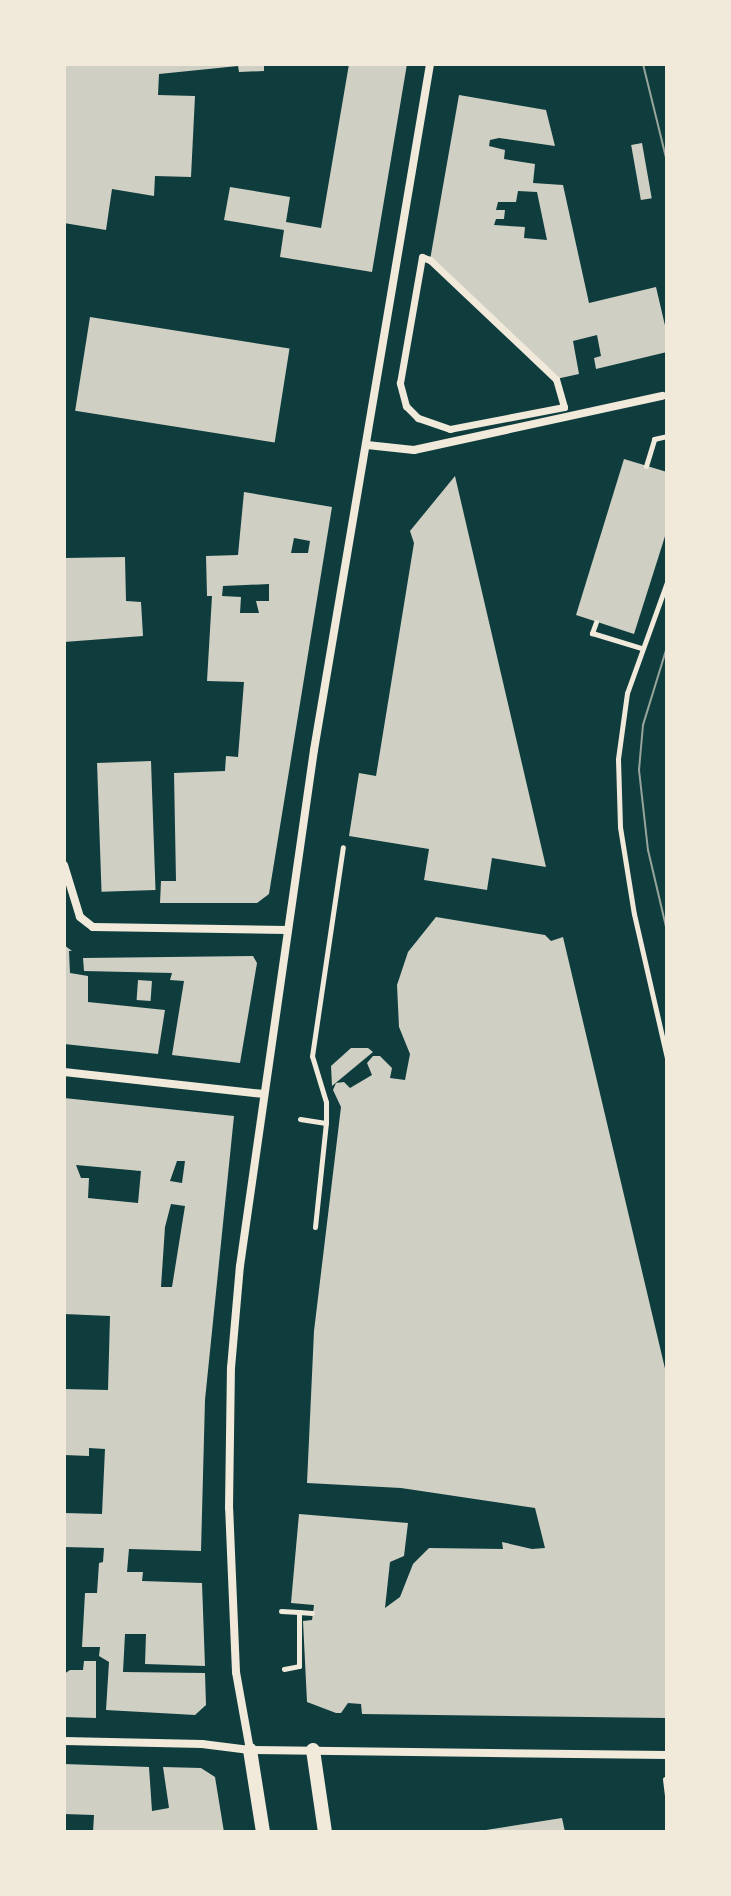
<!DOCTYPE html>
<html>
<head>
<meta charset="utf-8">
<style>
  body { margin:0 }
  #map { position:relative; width:731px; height:1896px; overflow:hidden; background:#0f3d3e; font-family:"Golos Text",sans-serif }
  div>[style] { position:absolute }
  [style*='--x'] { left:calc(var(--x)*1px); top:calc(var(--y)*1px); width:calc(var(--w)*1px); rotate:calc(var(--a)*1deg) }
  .building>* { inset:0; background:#cfcfc3; transform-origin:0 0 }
  .path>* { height:5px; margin:-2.5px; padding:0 2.5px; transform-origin:2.5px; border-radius:2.5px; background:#f1e9da }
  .pedestrian>* { height:7px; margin:-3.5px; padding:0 3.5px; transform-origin:3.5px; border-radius:3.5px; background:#f1e9da }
  .minor>* { height:8px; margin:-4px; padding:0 4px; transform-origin:4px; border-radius:4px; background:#f1e9da }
  .tertiary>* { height:14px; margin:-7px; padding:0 7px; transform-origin:7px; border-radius:7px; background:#f1e9da }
  .tram>* { height:2px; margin:-1px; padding:0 1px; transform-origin:1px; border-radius:1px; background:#97a49c }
  span { translate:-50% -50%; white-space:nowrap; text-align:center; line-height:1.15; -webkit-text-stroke:8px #f1e9da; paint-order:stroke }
  .frame { position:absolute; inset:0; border:66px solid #f1e9da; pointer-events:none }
</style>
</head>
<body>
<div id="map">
  <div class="building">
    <i style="clip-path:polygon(64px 64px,264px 64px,264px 71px,239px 72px,238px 66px,159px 74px,158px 95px,195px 96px,191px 177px,155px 176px,154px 196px,112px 189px,106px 230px,64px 223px)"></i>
    <i style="clip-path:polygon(349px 64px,407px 64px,372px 272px,280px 257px,284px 230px,224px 220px,230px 187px,290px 197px,286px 222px,321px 228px)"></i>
    <i style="clip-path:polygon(evenodd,459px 95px,546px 110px,555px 146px,499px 138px,490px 140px,489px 146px,505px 150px,504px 159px,535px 164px,533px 183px,563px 185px,589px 303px,656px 287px,667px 334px,667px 352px,596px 369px,594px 358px,601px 356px,597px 335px,573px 341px,579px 374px,556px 379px,430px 260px,459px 95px,518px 191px,537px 192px,547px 240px,524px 238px,525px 227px,494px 225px,496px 219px,504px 219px,505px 210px,496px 210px,498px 202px,516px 202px,518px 191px)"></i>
    <i style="left:642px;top:143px;width:56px;height:11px;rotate:80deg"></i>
    <i style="left:90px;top:317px;width:202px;height:95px;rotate:9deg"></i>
    <i style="clip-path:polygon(624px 459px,667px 472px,667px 530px,634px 634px,576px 615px)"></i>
    <i style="clip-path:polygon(455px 476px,546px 867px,492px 858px,487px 890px,424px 880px,429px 849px,349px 836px,359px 773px,376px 776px,414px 543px,410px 531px)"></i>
    <i style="clip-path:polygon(evenodd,244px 492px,332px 507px,269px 894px,257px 903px,160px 903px,161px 881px,176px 881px,174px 773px,225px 771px,226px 756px,238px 757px,244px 682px,207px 681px,212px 596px,207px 596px,206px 556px,238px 555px,244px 492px,294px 538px,310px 541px,308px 553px,291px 553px,294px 538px,244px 492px,269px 584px,269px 601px,256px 601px,259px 613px,240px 613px,241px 597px,222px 596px,223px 586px,269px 584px)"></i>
    <i style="clip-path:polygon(125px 557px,126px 601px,141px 602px,143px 636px,64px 642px,64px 558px)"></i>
    <i style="left:151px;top:761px;width:129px;height:54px;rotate:88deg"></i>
    <i style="clip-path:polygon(436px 917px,545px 935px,551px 941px,563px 937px,667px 1377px,667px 1718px,362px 1714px,361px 1704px,348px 1703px,341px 1713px,336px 1713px,307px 1702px,303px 1621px,312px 1620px,314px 1605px,291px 1603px,299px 1514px,408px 1523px,404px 1556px,390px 1562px,385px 1608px,400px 1597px,413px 1564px,429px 1548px,503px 1549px,502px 1542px,532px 1549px,545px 1548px,535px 1508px,401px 1488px,307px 1483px,314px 1331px,341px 1107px,333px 1090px,336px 1083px,344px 1082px,350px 1088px,372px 1075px,367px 1063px,373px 1056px,380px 1056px,392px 1068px,390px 1078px,405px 1080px,410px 1054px,399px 1027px,397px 985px,408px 952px)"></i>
    <i style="clip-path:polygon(64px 945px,72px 951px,69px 951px,70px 973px,88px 976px,88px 1002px,165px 1010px,158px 1054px,64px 1044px)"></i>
    <i style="clip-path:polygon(253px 956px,257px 963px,240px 1063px,172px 1055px,184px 981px,170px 980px,172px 973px,84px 971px,83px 958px)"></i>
    <i style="left:138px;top:980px;width:14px;height:20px;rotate:4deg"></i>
    <i style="clip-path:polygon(351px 1048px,368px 1048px,373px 1052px,332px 1086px,331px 1066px)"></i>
    <i style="clip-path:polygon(evenodd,64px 1098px,234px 1116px,205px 1400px,201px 1551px,129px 1549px,127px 1572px,143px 1572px,142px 1581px,202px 1583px,205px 1666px,145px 1664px,146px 1634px,125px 1634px,123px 1672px,205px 1673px,206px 1705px,195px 1715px,106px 1710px,109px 1662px,99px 1656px,100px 1647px,82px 1647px,85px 1593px,97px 1593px,99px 1563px,103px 1562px,104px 1548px,64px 1547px,64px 1513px,102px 1514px,105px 1449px,89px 1448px,89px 1456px,64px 1455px,64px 1389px,108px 1390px,110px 1316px,64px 1314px,64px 1098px,177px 1161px,185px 1161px,182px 1183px,170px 1181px,177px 1161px,64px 1098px,76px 1165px,141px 1171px,138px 1203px,88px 1198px,89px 1178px,81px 1178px,76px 1165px,64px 1098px,171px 1204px,185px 1206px,172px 1287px,161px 1287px,165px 1227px,171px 1204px)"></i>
    <i style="clip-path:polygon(84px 1661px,96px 1661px,96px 1718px,64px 1717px,64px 1674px,70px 1670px,83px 1670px)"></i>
    <i style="clip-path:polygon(64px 1764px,149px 1767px,152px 1811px,169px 1808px,163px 1767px,201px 1768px,215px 1777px,224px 1832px,93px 1832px,94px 1815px,64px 1814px)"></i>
    <i style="clip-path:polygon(562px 1818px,565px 1832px,486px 1832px,486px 1830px)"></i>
  </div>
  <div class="path">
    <i style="--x:646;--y:466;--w:28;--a:-73"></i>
    <i style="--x:654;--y:439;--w:13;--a:-13"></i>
    <i style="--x:667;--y:582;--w:118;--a:109.8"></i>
    <i style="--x:627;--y:693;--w:67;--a:97.8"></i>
    <i style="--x:618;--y:759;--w:68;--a:88.3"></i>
    <i style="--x:620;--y:827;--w:88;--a:80.9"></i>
    <i style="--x:634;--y:914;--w:148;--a:77.1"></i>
    <i style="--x:596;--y:622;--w:12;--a:110"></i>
    <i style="--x:592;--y:633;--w:51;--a:17"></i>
    <i style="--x:300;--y:1119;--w:26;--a:9"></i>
    <i style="--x:315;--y:1227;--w:105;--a:-84"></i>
    <i style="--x:326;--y:1123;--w:21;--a:-90"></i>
    <i style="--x:326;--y:1102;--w:48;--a:-106.9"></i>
    <i style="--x:312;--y:1056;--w:211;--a:-81.6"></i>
    <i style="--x:281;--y:1611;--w:18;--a:3"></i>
    <i style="--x:284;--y:1669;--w:15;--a:-11"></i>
    <i style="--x:299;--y:1666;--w:54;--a:-90"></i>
    <i style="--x:299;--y:1612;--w:13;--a:4"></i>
    <i style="--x:665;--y:1779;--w:16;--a:83"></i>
  </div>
  <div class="pedestrian">
    <i style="--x:422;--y:257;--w:9;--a:21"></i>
    <i style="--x:430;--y:260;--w:173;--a:43.4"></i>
    <i style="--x:556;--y:379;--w:29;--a:74"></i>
    <i style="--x:564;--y:407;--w:116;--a:169.1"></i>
    <i style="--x:450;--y:429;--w:34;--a:-161"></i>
    <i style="--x:418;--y:418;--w:17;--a:-135"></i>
    <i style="--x:406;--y:406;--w:24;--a:-105"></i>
    <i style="--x:400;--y:383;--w:128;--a:-80.1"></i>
  </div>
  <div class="minor">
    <i style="--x:367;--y:445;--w:47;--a:6.1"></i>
    <i style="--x:414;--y:450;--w:254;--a:-12.3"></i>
    <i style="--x:64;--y:865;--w:54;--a:72.9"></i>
    <i style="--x:80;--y:917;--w:16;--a:38"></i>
    <i style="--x:93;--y:927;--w:194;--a:0.9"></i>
    <i style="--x:64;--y:1072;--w:199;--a:6.3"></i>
    <i style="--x:64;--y:1741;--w:138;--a:1.2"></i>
    <i style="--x:202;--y:1744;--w:48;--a:7.1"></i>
    <i style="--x:250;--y:1750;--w:417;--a:0.7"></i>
    <i style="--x:250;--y:1750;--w:79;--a:-100.2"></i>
    <i style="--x:236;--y:1672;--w:164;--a:-92.4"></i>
    <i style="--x:229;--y:1508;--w:140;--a:-89.2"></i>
    <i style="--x:231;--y:1368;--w:102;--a:-85"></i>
    <i style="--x:240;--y:1266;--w:521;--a:-81.84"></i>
    <i style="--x:314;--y:750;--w:696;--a:-80.4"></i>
  </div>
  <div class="tertiary">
    <i style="--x:250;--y:1750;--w:83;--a:81"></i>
    <i style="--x:313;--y:1750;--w:83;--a:81.7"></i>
  </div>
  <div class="tram">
    <i style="--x:643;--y:64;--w:101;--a:76.2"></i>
    <i style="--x:667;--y:647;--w:82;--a:107.1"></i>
    <i style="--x:643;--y:725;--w:45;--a:95.1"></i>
    <i style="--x:639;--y:770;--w:81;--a:83.6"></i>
    <i style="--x:648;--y:850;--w:83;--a:76.8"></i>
    <i style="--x:667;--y:746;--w:67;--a:90"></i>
  </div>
  <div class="frame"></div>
</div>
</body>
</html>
